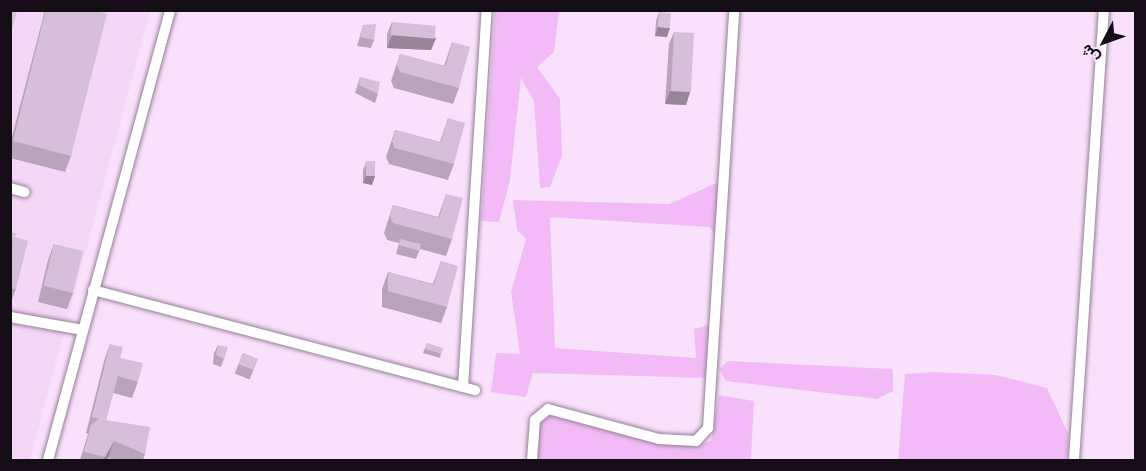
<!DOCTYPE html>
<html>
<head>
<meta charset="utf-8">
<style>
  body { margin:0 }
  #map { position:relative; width:1146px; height:471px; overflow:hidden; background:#f9e1fb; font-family:"DM Sans",Vazirmatn,sans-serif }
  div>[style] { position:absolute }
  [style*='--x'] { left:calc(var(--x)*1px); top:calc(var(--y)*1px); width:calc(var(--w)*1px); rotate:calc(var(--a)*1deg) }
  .built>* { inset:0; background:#f4d6f6 }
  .green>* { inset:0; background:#f2bbf7 }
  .roads { filter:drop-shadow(0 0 2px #968098) drop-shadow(0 0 2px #968098) }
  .minor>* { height:10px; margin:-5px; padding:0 5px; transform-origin:5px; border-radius:5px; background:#fff }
  .wall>* { inset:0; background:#b8a4bb; transform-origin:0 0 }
  .shaded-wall>* { inset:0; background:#968698 }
  .building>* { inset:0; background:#d6bfd9; transform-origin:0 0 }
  span { translate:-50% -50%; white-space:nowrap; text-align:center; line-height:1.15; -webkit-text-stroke:5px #f9e1fb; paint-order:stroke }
  .frame { position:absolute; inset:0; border:12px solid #160e17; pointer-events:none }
  .north { position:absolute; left:1074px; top:12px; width:60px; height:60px; -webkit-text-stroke:4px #f9e1fb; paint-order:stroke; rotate:229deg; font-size:16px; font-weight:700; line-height:24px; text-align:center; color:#160e17 }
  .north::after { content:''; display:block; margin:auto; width:21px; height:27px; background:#160e17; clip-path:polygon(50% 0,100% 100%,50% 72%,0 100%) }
</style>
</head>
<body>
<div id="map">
  <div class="built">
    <i style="clip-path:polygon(10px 11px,150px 11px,30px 460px,10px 460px)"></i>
  </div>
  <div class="green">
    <i style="clip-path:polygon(495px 11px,559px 12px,554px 52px,537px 67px,560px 99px,562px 156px,550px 187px,540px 188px,534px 101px,521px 78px,510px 180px,499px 222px,481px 221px)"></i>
    <i style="clip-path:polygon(719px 182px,715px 233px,709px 227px,550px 217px,555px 348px,696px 358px,694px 329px,711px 324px,708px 378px,533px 373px,526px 397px,491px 392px,496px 353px,520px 354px,511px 292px,526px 239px,517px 230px,513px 200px,669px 204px)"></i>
    <i style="clip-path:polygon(728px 361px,893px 369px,893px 391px,877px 399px,726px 381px,719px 369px)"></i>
    <i style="clip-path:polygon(934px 372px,996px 375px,1047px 388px,1069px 435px,1067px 460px,898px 460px,905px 374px)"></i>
    <i style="clip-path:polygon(719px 395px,754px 401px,751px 460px,537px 460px,539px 426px,547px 411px,694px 447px,711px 441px)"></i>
  </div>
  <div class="roads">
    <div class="minor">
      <i style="--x:10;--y:188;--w:15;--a:16"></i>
      <i style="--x:93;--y:290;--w:395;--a:14.7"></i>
      <i style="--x:10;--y:317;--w:74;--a:10.1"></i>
      <i style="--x:463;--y:387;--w:378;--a:-86.4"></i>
      <i style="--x:48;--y:460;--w:466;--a:-74.8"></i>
      <i style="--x:532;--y:460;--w:40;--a:-85.7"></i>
      <i style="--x:535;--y:420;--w:17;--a:-40"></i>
      <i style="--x:548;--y:409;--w:115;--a:15.1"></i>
      <i style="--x:659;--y:439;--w:37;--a:3"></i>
      <i style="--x:696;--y:441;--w:18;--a:-47"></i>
      <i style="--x:708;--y:428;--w:419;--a:-86.4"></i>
      <i style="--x:1074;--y:460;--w:451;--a:-86.2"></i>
    </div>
  </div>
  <div class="wall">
    <i style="clip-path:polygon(45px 10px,93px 10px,71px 156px,65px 172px,10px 158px,10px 144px)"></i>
    <i style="clip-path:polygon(659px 12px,667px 37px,655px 36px,656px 21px)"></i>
    <i style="clip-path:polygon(392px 22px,436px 38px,431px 50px,387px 48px,387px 34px)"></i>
    <i style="clip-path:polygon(363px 25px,374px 40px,371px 48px,357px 46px)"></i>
    <i style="clip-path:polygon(674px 32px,690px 92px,686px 105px,665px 104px,669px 44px)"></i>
    <i style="clip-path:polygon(452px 42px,459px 88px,453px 104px,394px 88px,391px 81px,400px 54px,444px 66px)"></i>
    <i style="clip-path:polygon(360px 77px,378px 94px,375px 103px,355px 93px)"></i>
    <i style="clip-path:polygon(448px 118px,454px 164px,448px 180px,389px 164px,386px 157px,395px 130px,440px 142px)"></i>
    <i style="clip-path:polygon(366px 162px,375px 176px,372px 185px,363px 183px,363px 170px)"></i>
    <i style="clip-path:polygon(446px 194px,452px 239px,446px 256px,420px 249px,416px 259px,396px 254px,399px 243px,387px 240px,384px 233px,393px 205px,438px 217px)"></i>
    <i style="clip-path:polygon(10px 232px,15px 237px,16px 289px,11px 302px)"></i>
    <i style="clip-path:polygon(54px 244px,73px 293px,67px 309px,38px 302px,48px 260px)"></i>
    <i style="clip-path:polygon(441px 261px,447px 307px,441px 323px,382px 307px,382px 289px,388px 272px,433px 284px)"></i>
    <i style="clip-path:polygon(427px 343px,441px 354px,440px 358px,423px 353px)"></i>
    <i style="clip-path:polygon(110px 344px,138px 382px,132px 398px,113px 393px,106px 420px,145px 454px,143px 460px,115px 460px,108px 458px,107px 460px,80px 460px,88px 434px,86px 433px,104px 361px)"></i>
    <i style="clip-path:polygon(218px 345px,224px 359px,221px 367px,213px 364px,214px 353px)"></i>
    <i style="left:243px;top:353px;width:16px;height:22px;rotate:22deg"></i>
  </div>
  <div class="shaded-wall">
    <i style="clip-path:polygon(658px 27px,670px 28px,667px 37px,655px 36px)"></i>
    <i style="clip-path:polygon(392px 35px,436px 38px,431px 50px,387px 48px)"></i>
    <i style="clip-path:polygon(670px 91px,690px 92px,686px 105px,665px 104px)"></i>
    <i style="clip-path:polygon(366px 175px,375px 176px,372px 185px,363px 183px)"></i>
    <i style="clip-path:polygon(114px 441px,108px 458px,107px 460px,103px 460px)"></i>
  </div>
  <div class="building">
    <i style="clip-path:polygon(10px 10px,17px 10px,10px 38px)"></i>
    <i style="clip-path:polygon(46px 10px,93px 10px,107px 14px,71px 156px,13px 141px)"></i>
    <i style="left:659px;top:12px;width:12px;height:15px;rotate:5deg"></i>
    <i style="left:392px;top:22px;width:44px;height:13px;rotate:5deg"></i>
    <i style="clip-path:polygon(376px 24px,374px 40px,360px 37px,363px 25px)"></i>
    <i style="left:674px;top:32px;width:20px;height:59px;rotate:3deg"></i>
    <i style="clip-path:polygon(452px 42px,470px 47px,459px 88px,400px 72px,397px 65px,400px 54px,446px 66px)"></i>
    <i style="clip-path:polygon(360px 77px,380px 82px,378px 94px,359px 85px)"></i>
    <i style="clip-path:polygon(448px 118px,465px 123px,454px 164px,395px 148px,392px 141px,395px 130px,441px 142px)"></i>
    <i style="left:375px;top:161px;width:15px;height:9px;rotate:90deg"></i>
    <i style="clip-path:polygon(446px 194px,463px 198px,452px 239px,393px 223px,390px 216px,393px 205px,439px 218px)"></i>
    <i style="clip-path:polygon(10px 232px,16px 233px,10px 255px)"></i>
    <i style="clip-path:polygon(15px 237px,28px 241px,16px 289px,10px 288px,10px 255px)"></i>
    <i style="clip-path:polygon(400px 239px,421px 244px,420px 251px,399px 245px)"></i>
    <i style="left:54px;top:244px;width:30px;height:43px;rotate:14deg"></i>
    <i style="clip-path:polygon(441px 261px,458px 266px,447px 307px,388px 291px,388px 272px,434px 285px)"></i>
    <i style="left:427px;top:343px;width:17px;height:6px;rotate:17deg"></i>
    <i style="clip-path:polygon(110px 344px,123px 347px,120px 358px,143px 363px,138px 382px,118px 376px,106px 420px,150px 427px,145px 454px,114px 441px,105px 457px,84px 452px,91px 425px,99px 419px,92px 417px)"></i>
    <i style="clip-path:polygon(218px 345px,228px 347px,224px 359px,216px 355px)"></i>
    <i style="left:243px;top:353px;width:16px;height:12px;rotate:22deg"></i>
  </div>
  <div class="frame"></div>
  <div class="north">ش</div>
</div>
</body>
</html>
